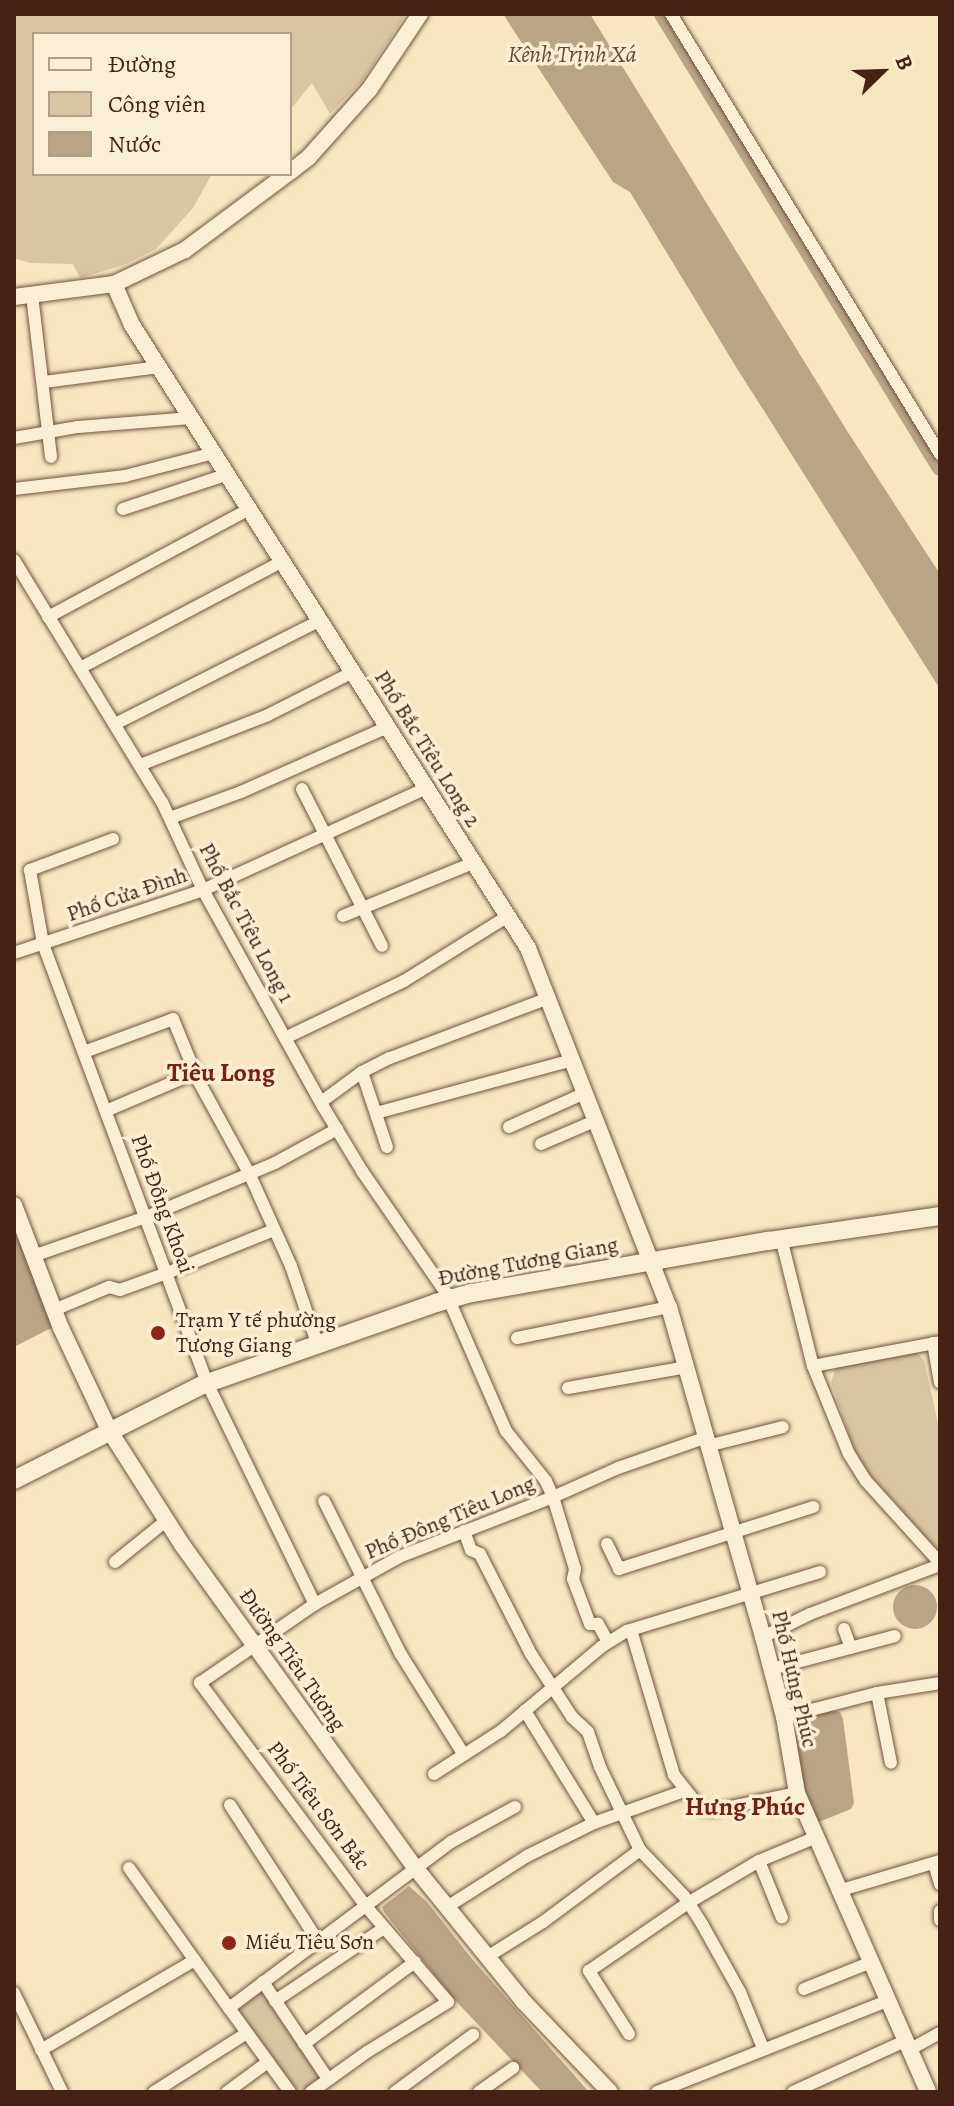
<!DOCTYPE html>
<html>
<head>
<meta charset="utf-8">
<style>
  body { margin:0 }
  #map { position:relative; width:954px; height:2106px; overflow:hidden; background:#f7e6bf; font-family:Alegreya,serif }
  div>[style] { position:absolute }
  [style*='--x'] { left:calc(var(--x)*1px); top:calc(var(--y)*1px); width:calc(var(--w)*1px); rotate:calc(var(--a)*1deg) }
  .green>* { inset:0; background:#d9c5a2 }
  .water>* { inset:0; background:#bba385 }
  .round { border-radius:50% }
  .canal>* { height:16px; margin:-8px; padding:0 8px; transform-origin:8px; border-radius:8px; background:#bba385 }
  .roads { filter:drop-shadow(0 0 2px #72533f) drop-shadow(0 0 2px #72533f) }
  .minor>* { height:12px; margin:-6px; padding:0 6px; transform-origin:6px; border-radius:6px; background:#faefd5 }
  .tertiary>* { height:16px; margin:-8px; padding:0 8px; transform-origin:8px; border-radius:8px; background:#faefd5 }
  .secondary>* { height:18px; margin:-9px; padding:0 9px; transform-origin:9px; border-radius:9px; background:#faefd5 }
  .dots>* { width:22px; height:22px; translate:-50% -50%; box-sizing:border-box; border:4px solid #faefd5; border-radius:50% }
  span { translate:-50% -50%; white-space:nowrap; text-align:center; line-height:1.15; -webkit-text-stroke:7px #faefd5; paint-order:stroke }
  .street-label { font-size:22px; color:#462214 }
  .poi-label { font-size:22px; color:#462214 }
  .left { translate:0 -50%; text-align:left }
  .water-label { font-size:24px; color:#694936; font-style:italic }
  .quarter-label { font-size:26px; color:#7a1f14; font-weight:700 }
  .frame { position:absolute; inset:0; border:16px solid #462214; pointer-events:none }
  .legend { position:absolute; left:32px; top:32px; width:260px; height:144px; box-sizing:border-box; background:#faefd5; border:2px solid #b29d88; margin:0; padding:10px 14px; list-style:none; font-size:24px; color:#462214 }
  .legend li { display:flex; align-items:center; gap:16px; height:40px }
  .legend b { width:40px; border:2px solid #b29d88 }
  .north { position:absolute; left:842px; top:32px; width:80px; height:80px; -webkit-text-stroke:6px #faefd5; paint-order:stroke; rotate:67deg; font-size:22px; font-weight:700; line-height:32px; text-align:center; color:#462214 }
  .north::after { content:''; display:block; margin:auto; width:28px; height:36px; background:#462214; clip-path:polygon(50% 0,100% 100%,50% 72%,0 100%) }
</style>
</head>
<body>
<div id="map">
  <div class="green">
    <i style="clip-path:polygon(14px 14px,406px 14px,362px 81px,330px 114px,312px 83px,290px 110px,290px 34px,34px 34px,34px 174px,212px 174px,193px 208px,156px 249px,124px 265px,80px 278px,73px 264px,30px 263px,14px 258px)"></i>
    <i style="clip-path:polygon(915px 1351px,924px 1360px,940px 1433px,940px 1553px,865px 1469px,853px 1447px,831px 1382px,836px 1368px)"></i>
    <i style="clip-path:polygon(263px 1989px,325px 2079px,305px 2092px,294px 2092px,238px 2009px)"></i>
  </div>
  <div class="water">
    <i style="clip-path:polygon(503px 14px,590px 14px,849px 434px,940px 574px,940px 689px,733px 362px,630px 192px,613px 182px)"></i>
    <i style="clip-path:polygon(14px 1226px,53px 1327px,14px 1347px)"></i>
    <i class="round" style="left:893px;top:1585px;width:44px;height:44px"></i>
    <i style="clip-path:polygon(827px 1710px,840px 1712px,843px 1719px,854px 1803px,851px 1809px,814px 1824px,788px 1722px)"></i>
    <i style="clip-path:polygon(409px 1886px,427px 1902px,472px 1959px,589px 2092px,542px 2092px,453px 1998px,384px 1912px,382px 1907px)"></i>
  </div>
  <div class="canal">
    <i style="--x:662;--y:14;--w:532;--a:58.52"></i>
  </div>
  <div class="roads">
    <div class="minor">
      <i style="--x:671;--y:14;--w:516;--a:58.56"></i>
      <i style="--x:32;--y:295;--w:163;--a:83.3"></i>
      <i style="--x:44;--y:382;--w:116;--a:-7.4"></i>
      <i style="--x:14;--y:438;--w:65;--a:-9.8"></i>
      <i style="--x:78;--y:427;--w:114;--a:-4.5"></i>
      <i style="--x:14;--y:489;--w:112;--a:-6.7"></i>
      <i style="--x:125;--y:476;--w:92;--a:-14.5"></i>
      <i style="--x:123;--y:509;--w:111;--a:-18.4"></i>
      <i style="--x:14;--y:560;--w:284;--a:58.6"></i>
      <i style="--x:162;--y:802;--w:97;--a:65"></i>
      <i style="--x:203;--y:890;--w:249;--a:61"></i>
      <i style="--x:324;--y:1108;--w:74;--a:58.9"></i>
      <i style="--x:362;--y:1171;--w:157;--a:55.4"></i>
      <i style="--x:48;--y:617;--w:228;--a:-28.2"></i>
      <i style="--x:80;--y:668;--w:229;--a:-27.8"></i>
      <i style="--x:115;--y:724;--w:229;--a:-26.8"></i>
      <i style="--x:140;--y:765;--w:137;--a:-21.3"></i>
      <i style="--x:268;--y:715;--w:95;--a:-26.8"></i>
      <i style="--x:302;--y:789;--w:176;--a:63"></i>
      <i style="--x:170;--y:818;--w:76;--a:-20.1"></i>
      <i style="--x:241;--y:792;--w:161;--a:-23.9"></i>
      <i style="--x:113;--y:839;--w:89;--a:159.5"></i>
      <i style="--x:30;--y:870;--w:75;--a:80"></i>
      <i style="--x:43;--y:944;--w:469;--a:69.5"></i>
      <i style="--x:207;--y:1383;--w:246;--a:64"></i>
      <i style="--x:343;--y:916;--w:140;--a:-22.2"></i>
      <i style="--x:14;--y:953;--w:199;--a:-18.4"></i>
      <i style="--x:203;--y:890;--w:244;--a:-24.5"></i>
      <i style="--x:285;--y:1038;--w:132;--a:-25.6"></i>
      <i style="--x:404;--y:981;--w:123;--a:-32"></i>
      <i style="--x:84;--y:1052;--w:95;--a:-20.3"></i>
      <i style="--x:173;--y:1019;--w:66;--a:67.7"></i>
      <i style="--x:198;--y:1080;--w:106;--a:61.3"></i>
      <i style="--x:249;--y:1173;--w:102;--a:65.7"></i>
      <i style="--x:291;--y:1266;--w:81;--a:71.3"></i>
      <i style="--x:362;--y:1072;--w:79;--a:71.6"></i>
      <i style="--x:321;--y:1102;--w:51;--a:-36.2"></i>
      <i style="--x:362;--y:1072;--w:31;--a:-27"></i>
      <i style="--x:390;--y:1058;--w:170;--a:-20.7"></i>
      <i style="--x:106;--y:1111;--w:97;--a:-23.1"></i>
      <i style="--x:376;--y:1113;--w:203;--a:-15.1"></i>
      <i style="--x:509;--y:1127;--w:83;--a:-24.1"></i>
      <i style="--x:541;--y:1144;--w:61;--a:-23.2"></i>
      <i style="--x:781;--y:1238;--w:132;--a:76"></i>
      <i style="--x:813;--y:1366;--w:95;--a:67.8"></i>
      <i style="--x:849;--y:1454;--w:32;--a:58"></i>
      <i style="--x:866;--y:1481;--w:110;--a:47.9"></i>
      <i style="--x:33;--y:1256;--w:120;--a:-19"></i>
      <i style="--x:146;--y:1217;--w:140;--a:-22.7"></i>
      <i style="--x:275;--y:1163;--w:71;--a:-28.7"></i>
      <i style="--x:54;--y:1310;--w:60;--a:-22.7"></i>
      <i style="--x:109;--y:1287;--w:11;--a:15"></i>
      <i style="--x:120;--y:1290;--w:50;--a:-19.9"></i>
      <i style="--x:167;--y:1273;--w:115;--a:-21.9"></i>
      <i style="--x:517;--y:1338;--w:155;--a:-11.5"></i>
      <i style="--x:933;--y:1343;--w:40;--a:80"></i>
      <i style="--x:813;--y:1366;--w:129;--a:-10.7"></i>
      <i style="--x:568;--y:1388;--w:121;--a:-10"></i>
      <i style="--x:707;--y:1446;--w:78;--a:-14"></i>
      <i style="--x:324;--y:1501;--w:170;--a:63.4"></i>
      <i style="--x:400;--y:1653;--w:120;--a:57.9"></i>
      <i style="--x:464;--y:1531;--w:20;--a:70"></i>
      <i style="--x:471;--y:1550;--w:10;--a:24"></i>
      <i style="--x:480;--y:1554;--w:112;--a:63"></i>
      <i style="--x:531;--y:1654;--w:75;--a:56.9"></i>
      <i style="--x:572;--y:1717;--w:22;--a:43"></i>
      <i style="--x:588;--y:1732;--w:37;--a:71"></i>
      <i style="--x:600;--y:1767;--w:92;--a:64.3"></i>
      <i style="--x:640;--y:1850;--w:64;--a:46.3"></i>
      <i style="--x:684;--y:1896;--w:33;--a:57"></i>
      <i style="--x:702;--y:1924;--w:78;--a:60.8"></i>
      <i style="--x:740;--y:1992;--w:61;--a:67.7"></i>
      <i style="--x:607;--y:1544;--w:28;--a:64"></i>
      <i style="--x:619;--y:1569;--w:204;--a:-17.7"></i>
      <i style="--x:115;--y:1562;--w:67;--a:-38.9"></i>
      <i style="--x:844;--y:1629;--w:20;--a:70"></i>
      <i style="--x:631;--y:1630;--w:151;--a:73.5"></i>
      <i style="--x:674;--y:1775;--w:43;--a:51.5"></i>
      <i style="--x:701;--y:1809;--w:15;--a:4"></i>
      <i style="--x:716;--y:1810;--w:83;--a:-11.9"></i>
      <i style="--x:763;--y:1637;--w:52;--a:-26.1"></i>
      <i style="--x:810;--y:1614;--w:139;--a:-20.7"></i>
      <i style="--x:608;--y:1642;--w:21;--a:-119"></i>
      <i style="--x:598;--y:1624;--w:8;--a:180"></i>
      <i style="--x:590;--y:1624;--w:48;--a:-110.7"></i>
      <i style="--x:573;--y:1579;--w:10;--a:-79"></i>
      <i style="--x:575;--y:1569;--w:75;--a:-107"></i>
      <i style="--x:553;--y:1497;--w:71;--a:-24"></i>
      <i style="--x:618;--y:1468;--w:91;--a:-19.2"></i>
      <i style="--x:771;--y:1669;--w:128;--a:-14.9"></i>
      <i style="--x:877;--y:1693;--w:71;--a:78.7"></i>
      <i style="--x:784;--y:1717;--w:96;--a:-14.5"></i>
      <i style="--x:877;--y:1693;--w:64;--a:-9"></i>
      <i style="--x:434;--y:1774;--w:80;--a:-32.7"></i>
      <i style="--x:501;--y:1731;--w:131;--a:-40"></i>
      <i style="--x:601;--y:1647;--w:31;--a:-32"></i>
      <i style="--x:627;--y:1631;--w:202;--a:-17"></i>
      <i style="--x:230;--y:1805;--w:162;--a:57.1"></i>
      <i style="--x:594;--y:1823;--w:96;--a:-19.6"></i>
      <i style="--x:759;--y:1861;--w:61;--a:68"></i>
      <i style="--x:934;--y:1863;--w:22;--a:74"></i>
      <i style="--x:129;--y:1868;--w:172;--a:54.5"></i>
      <i style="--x:838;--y:1891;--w:106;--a:-16.4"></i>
      <i style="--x:447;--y:1907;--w:95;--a:-32.5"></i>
      <i style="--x:527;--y:1856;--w:75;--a:-26.2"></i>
      <i style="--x:594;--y:1823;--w:132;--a:-121.6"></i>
      <i style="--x:940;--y:1911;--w:9;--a:90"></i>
      <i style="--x:487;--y:1957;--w:66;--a:-32"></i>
      <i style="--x:543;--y:1922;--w:121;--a:-36.6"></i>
      <i style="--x:263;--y:1982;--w:117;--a:56.2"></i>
      <i style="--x:804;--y:1989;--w:70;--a:-21.8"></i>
      <i style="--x:14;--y:1993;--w:110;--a:64.1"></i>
      <i style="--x:275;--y:2001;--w:131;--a:-33.8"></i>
      <i style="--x:629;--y:2034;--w:75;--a:-122.4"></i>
      <i style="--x:589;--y:1971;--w:120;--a:-34.5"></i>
      <i style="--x:688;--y:1903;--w:82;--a:-30.6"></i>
      <i style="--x:759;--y:1861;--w:60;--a:-22.7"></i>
      <i style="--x:304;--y:2044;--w:138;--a:-36.5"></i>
      <i style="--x:41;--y:2050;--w:178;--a:-30.3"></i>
      <i style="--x:909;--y:2050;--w:35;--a:-29"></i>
      <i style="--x:154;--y:2092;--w:110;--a:-32.4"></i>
      <i style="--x:227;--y:2092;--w:51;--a:-36.2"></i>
      <i style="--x:290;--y:2092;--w:104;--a:-126"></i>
      <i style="--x:229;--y:2008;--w:277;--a:-36.8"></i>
      <i style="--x:451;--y:1842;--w:73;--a:-28.7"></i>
      <i style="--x:311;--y:2092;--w:69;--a:-35.5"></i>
      <i style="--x:367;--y:2052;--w:95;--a:-31.7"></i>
      <i style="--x:448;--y:2002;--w:128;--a:-130.6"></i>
      <i style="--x:365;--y:1905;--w:277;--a:-126.6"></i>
      <i style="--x:200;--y:1683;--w:140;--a:-34.5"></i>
      <i style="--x:315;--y:1604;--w:96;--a:-29.2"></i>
      <i style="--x:399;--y:1557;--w:165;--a:-21.3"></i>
      <i style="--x:553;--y:1497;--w:17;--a:-114"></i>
      <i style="--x:546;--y:1481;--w:64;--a:-128.7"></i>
      <i style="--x:506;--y:1431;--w:143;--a:-113.5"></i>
      <i style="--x:395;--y:2092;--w:97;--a:-36.2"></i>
      <i style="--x:479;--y:2092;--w:42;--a:-35.2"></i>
      <i style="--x:657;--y:2092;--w:247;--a:-21.6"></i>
      <i style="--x:793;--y:2092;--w:123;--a:-24.5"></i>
    </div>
    <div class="tertiary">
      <i style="--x:290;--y:172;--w:24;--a:-38"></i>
      <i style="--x:309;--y:157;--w:90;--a:-48.2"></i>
      <i style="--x:369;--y:90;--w:92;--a:-56.1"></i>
      <i style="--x:114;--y:284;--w:45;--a:66.3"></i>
      <i style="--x:132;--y:325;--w:738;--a:57.56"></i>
      <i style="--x:528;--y:948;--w:386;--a:68.6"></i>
      <i style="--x:669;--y:1307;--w:343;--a:74.1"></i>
      <i style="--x:763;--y:1637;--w:83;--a:75.3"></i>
      <i style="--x:784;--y:1717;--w:77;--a:80.3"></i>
      <i style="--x:797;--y:1793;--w:326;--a:66.3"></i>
      <i style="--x:14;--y:297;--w:101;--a:-7.4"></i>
      <i style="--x:114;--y:284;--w:79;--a:-25.6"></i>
      <i style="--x:185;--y:250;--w:127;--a:-36.7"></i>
      <i style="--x:14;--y:1205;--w:132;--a:69.1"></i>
      <i style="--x:61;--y:1328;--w:113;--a:64.8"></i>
      <i style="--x:109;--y:1430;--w:138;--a:57.5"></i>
      <i style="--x:183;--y:1546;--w:400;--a:54.2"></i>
      <i style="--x:417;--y:1870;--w:170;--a:51"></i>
      <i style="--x:524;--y:2002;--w:124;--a:46.3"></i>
    </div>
    <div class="secondary">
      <i style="--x:14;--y:1480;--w:211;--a:-26.8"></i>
      <i style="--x:202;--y:1385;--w:248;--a:-19.3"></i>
      <i style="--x:436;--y:1303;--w:37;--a:-16"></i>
      <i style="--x:472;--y:1293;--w:301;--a:-10"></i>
      <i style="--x:768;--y:1241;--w:174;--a:-8.3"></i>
    </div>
  </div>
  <div class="dots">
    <i style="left:158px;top:1333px;background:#8f2418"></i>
    <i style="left:229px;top:1943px;background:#8f2418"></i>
  </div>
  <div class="street-label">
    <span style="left:427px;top:749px;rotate:58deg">Phố Bắc Tiêu Long 2</span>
    <span style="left:127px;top:895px;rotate:-19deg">Phố Cửa Đình</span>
    <span style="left:246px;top:923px;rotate:62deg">Phố Bắc Tiêu Long 1</span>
    <span style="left:162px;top:1204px;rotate:70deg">Phố Đồng Khoai</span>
    <span style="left:528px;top:1262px;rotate:-11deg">Đường Tương Giang</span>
    <span style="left:450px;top:1518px;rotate:-23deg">Phố Đông Tiêu Long</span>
    <span style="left:292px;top:1660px;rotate:55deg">Đường Tiêu Tương</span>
    <span style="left:794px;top:1679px;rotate:77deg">Phố Hưng Phúc</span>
    <span style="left:318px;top:1806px;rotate:53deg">Phố Tiêu Sơn Bắc</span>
  </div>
  <div class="poi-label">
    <span class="left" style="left:176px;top:1333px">Trạm Y tế phường<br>Tương Giang</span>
    <span class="left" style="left:245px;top:1943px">Miếu Tiêu Sơn</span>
  </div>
  <div class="water-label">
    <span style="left:572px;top:55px">Kênh Trịnh Xá</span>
  </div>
  <div class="quarter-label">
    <span style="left:221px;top:1073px">Tiêu Long</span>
    <span style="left:745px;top:1807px">Hưng Phúc</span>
  </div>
  <div class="frame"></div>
  <ul class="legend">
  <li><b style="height:10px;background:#faefd5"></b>Đường</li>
  <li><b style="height:22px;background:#d9c5a2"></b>Công viên</li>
  <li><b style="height:22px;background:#bba385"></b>Nước</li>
  </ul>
  <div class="north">B</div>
</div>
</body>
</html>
